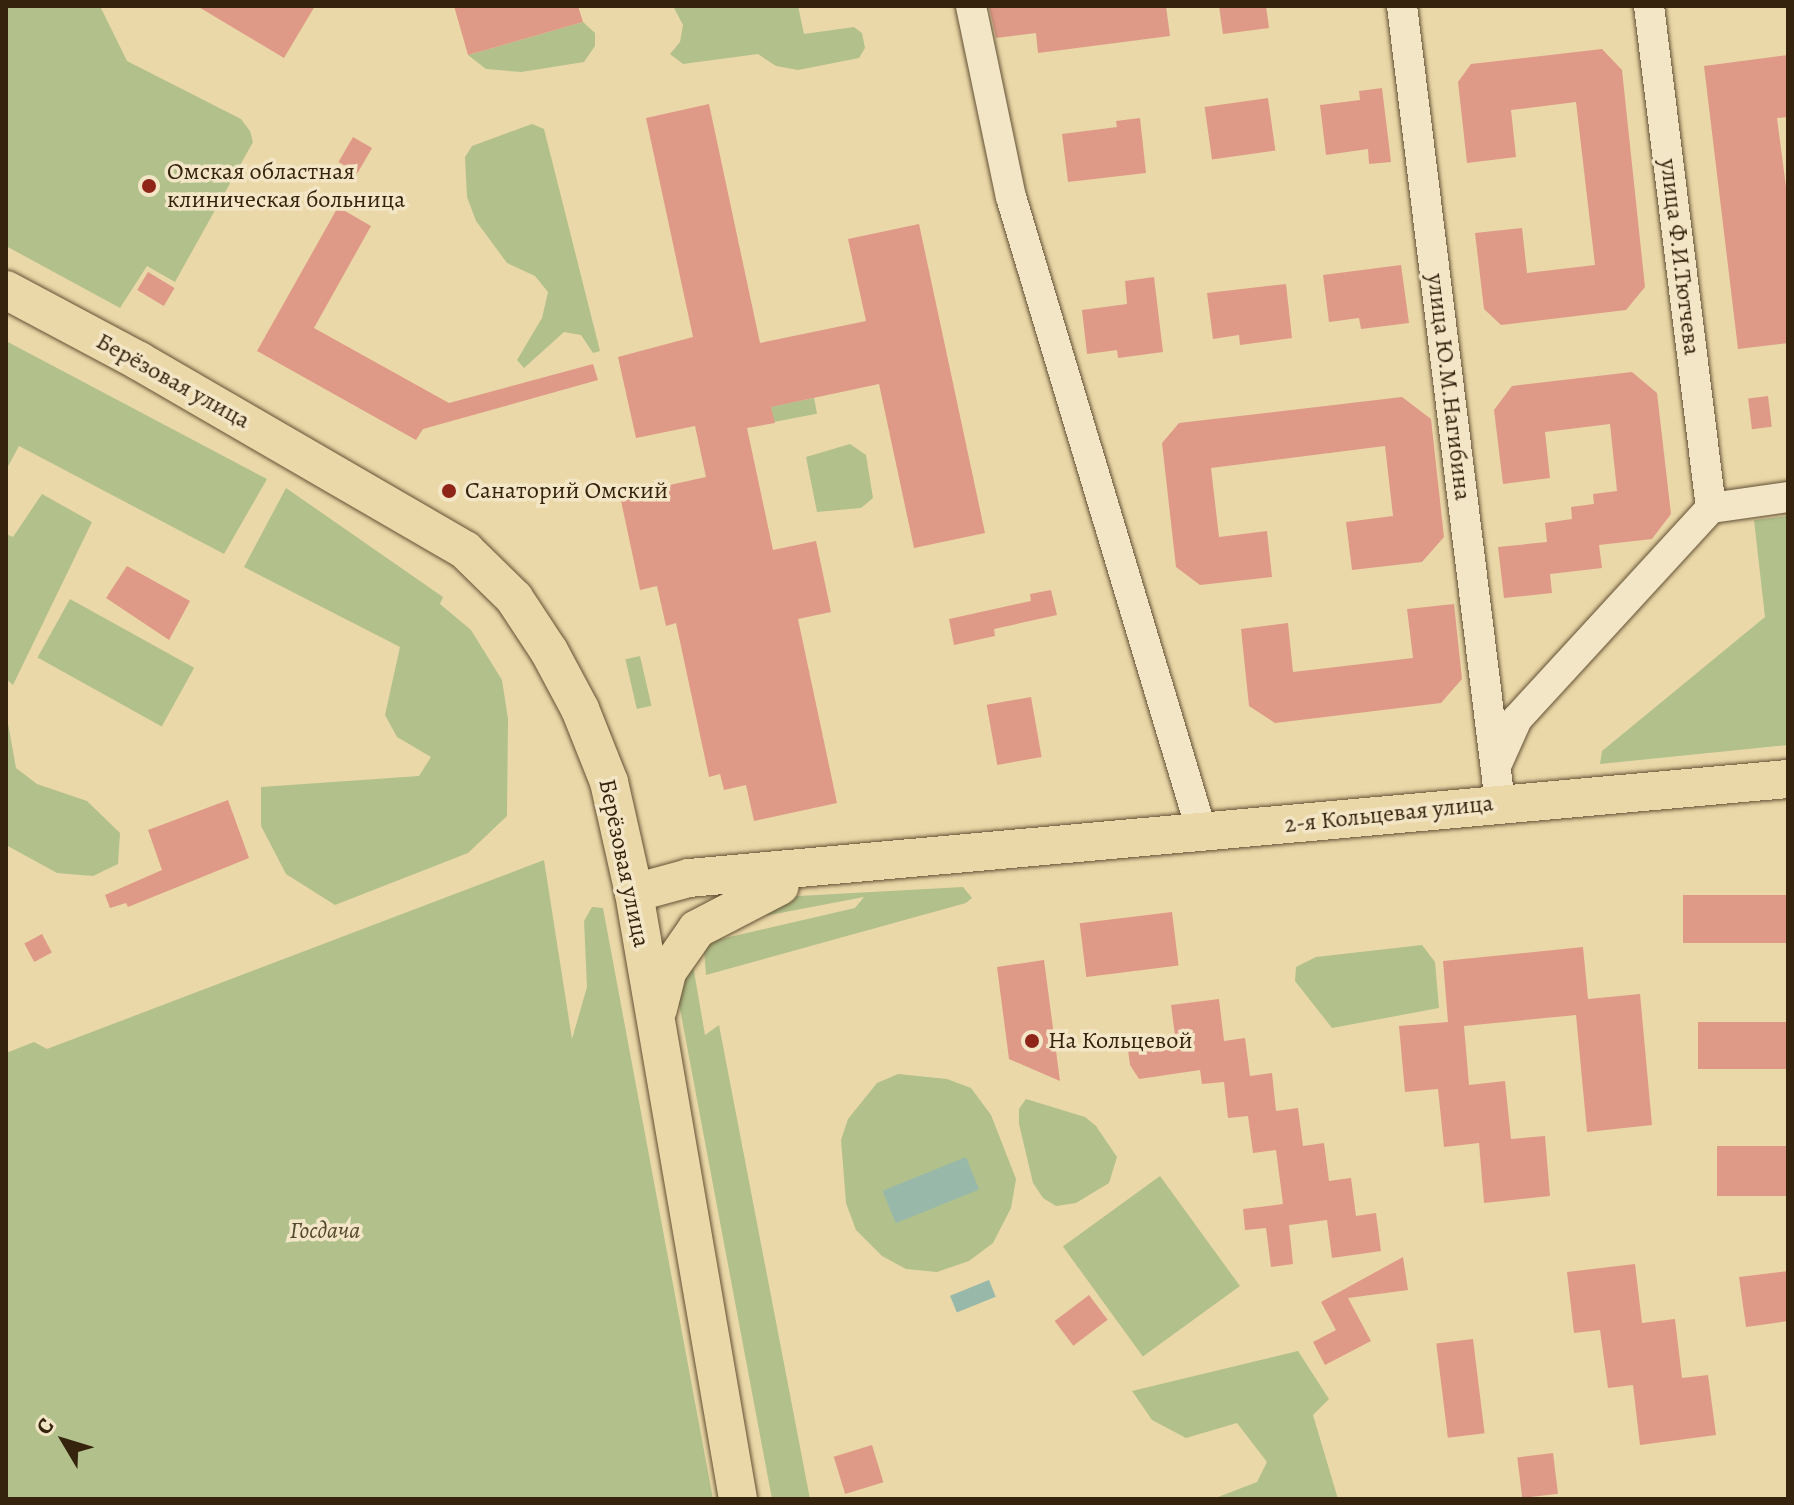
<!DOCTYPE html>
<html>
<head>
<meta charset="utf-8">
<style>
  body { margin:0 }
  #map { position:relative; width:1794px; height:1505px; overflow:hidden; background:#ebd8a8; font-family:Alegreya,serif }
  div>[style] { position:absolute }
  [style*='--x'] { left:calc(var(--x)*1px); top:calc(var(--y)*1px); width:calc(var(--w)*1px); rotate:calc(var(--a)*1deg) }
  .green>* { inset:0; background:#b2c08b; transform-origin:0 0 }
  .water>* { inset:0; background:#98b9aa; transform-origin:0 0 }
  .building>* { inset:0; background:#de9a87; transform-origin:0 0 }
  .roads { filter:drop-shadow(0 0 2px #625034) drop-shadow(0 0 2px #625034) }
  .minor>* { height:30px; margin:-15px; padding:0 15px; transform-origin:15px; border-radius:15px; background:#f2e6c6 }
  .major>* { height:38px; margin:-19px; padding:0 19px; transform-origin:19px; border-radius:19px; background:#ebd8a8 }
  .dots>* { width:22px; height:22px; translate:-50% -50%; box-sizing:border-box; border:4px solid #f2e6c6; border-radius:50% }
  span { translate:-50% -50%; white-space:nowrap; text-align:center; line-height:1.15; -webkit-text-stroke:7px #f2e6c6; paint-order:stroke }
  .poi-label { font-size:24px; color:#35230e }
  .left { translate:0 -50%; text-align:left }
  .street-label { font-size:24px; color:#35230e }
  .park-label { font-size:24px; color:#544a2d; font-style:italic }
  .frame { position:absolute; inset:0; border:8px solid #35230e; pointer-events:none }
  .north { position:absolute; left:24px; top:1401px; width:80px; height:80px; -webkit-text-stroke:6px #f2e6c6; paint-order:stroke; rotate:308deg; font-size:22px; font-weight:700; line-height:32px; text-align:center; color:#35230e }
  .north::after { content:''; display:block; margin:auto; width:28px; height:36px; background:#35230e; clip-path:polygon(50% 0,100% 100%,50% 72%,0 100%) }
</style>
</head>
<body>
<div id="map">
  <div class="green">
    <i style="clip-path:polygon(6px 6px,100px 6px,127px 61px,241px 119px,250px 131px,253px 142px,175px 282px,147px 266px,120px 308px,6px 246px)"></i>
    <i style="clip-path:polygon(673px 6px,798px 6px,804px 34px,854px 27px,862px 33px,865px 48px,859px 58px,798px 70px,776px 66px,758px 54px,683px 64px,670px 54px,680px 42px,683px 25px)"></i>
    <i style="clip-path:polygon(583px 22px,595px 33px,595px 46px,584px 62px,521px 72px,486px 69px,468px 55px)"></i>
    <i style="clip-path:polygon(532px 124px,544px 129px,600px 351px,593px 353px,581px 335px,564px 332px,524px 368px,517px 360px,542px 318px,548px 292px,535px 276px,507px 263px,476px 221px,467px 197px,465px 157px,472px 146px)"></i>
    <i style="clip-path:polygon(6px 341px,267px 479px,224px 554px,19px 446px,6px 470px)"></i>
    <i style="left:814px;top:398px;width:16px;height:44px;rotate:79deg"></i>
    <i style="clip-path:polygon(850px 444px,866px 455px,873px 498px,861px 508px,817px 512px,806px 457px)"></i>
    <i style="clip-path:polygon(286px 488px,443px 597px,440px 604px,471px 630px,502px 680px,508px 719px,507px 816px,468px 853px,335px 905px,286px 874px,261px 826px,261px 787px,419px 776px,431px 757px,397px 737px,385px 715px,400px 647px,244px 567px)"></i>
    <i style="clip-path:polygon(42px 494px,92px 522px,13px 685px,6px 679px,6px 534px,13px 537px)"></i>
    <i style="clip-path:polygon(1788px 516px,1788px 745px,1600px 764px,1602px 751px,1765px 617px,1754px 520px)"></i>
    <i style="left:70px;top:599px;width:142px;height:67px;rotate:29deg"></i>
    <i style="left:640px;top:656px;width:51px;height:15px;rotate:77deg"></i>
    <i style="clip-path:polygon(6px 712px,16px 768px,37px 784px,87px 801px,120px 833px,118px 864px,93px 876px,57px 873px,6px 845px)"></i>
    <i style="clip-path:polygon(544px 860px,572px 1039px,587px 987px,584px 921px,592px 907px,603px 908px,713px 1499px,6px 1499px,6px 1053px,34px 1042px,47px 1049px)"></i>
    <i style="clip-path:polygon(963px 887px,972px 898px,966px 903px,706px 975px,704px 950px,708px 942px,855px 908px,864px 897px,749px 919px,769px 903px,798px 896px)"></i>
    <i style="clip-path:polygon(1422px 945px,1435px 962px,1439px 1008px,1332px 1028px,1295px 981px,1296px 967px,1316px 957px)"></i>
    <i style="clip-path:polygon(690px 948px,705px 1035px,719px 1025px,810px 1499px,772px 1499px,677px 993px)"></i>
    <i style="clip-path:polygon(898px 1074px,947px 1079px,971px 1088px,991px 1115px,1016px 1179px,1011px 1208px,993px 1243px,969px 1261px,937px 1272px,906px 1269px,882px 1256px,856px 1230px,846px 1203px,841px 1140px,848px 1119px,877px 1083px)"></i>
    <i style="clip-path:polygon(1026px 1099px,1085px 1117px,1096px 1126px,1117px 1157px,1109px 1183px,1076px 1203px,1056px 1206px,1043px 1198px,1033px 1183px,1019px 1124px,1019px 1109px)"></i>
    <i style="left:1160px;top:1176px;width:136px;height:120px;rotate:54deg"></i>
    <i style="clip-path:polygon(1298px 1351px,1329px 1399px,1313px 1415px,1338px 1499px,1213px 1499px,1257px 1482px,1267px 1462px,1237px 1423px,1186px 1438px,1152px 1420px,1132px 1391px)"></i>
  </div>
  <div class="water">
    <i style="left:966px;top:1157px;width:35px;height:90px;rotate:68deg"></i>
    <i style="left:989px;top:1280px;width:18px;height:42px;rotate:68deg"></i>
  </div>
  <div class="building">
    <i style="clip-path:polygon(197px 6px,315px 6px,284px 58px)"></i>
    <i style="clip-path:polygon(454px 6px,578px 6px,583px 22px,468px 55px)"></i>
    <i style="clip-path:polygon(989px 6px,1166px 6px,1170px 36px,1038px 53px,1036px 33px,996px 38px)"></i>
    <i style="clip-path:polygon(1219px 6px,1266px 6px,1269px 28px,1223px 34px)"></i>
    <i style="clip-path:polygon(1602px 49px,1622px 70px,1645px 287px,1626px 310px,1501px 325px,1484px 309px,1475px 233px,1522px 228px,1527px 273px,1595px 265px,1576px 102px,1511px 110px,1516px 157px,1467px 163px,1458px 82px,1471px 64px)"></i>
    <i style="clip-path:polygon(1788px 55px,1788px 117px,1777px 118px,1788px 202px,1788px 343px,1738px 349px,1704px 66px)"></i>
    <i style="clip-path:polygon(1382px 88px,1391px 162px,1369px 164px,1368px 149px,1326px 155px,1320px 105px,1360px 100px,1359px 91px)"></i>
    <i style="left:1268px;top:98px;width:53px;height:64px;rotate:82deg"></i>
    <i style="clip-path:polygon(709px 104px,760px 343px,866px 321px,848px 239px,919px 224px,985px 533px,914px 548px,879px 384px,771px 407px,775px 423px,747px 428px,773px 550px,816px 541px,831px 612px,798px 619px,837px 803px,754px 821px,746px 785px,724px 790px,720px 774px,709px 777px,676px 623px,666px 626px,657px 586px,640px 590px,620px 496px,706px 477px,695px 426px,636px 438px,618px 357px,693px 337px,646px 118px)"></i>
    <i style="clip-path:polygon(1140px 118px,1146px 173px,1068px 182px,1062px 134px,1117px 127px,1116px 121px)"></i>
    <i style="left:353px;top:137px;width:22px;height:29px;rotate:30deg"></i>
    <i style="clip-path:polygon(338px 207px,371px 226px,314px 328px,449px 403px,593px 364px,598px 380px,423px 429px,416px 440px,257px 351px)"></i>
    <i style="clip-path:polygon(1401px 265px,1409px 323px,1361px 329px,1359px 318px,1329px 322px,1323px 275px)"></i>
    <i style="left:148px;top:272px;width:31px;height:21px;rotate:31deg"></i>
    <i style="clip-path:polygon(1154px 277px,1163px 352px,1118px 358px,1117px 350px,1087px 354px,1082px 310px,1127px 304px,1125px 281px)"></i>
    <i style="clip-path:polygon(1286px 284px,1292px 338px,1240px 345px,1239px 335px,1213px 339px,1207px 293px)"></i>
    <i style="clip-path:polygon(1632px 372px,1657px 393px,1671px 514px,1652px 539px,1599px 545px,1602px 568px,1550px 574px,1552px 593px,1504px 598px,1498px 547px,1547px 542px,1545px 523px,1572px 519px,1571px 507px,1594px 504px,1593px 494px,1617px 491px,1610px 424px,1545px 432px,1550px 478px,1503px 484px,1494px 410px,1512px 386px)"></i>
    <i style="left:1768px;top:396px;width:31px;height:20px;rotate:83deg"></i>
    <i style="clip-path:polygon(1402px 397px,1431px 419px,1444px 537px,1422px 562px,1352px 570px,1346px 522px,1393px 516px,1385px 446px,1211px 468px,1219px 537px,1267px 531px,1272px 577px,1200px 585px,1176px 567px,1162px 443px,1179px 423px)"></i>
    <i style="clip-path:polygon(127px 566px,190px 601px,169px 640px,106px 598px)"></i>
    <i style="clip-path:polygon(1051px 590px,1057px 615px,994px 629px,995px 636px,954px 645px,949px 619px,1031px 601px,1030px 594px)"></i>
    <i style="clip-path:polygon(1454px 604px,1462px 679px,1441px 703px,1275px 723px,1249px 706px,1241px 629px,1288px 623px,1293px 672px,1413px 658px,1407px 609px)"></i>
    <i style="left:1031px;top:697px;width:61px;height:45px;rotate:80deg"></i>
    <i style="clip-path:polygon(228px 800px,249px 858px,128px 907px,126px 903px,110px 908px,105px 895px,162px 870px,148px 830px)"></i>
    <i style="left:1788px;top:895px;width:48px;height:105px;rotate:90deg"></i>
    <i style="left:1172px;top:912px;width:54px;height:93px;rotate:83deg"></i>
    <i style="left:42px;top:934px;width:21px;height:20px;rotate:62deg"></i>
    <i style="clip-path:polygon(1583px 947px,1588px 999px,1640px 994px,1652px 1125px,1587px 1132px,1576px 1015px,1464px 1026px,1469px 1085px,1505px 1081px,1511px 1139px,1545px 1136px,1550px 1196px,1484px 1203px,1479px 1143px,1444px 1147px,1438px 1089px,1405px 1092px,1399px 1026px,1448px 1022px,1443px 961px)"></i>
    <i style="clip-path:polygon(1044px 960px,1060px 1081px,1009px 1059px,997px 967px)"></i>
    <i style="clip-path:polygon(1219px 999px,1224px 1041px,1245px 1038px,1250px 1076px,1272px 1073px,1276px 1111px,1298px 1108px,1303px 1146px,1324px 1143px,1329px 1181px,1351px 1178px,1356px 1216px,1376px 1213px,1381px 1251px,1332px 1258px,1327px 1220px,1289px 1225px,1293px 1264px,1271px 1267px,1266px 1228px,1245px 1230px,1243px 1209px,1283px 1204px,1276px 1150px,1253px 1153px,1248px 1116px,1228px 1118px,1224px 1082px,1202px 1084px,1200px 1070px,1139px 1079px,1130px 1065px,1127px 1042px,1175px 1036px,1171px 1005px)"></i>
    <i style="left:1788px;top:1022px;width:47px;height:90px;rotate:90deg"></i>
    <i style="left:1788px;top:1146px;width:50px;height:71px;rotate:90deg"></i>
    <i style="clip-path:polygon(1403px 1257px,1408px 1290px,1348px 1298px,1371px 1341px,1325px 1365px,1313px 1342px,1336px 1330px,1321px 1302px)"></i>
    <i style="clip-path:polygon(1635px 1264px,1642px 1323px,1675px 1319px,1682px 1378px,1708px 1375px,1716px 1435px,1640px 1445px,1633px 1385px,1608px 1388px,1600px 1330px,1574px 1333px,1567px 1272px)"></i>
    <i style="clip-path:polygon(1788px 1271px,1788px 1321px,1746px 1327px,1739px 1277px)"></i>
    <i style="left:1089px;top:1295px;width:31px;height:43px;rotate:53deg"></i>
    <i style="left:1473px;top:1339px;width:95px;height:37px;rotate:83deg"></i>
    <i style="left:872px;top:1445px;width:39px;height:40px;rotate:73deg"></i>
    <i style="left:1553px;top:1453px;width:41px;height:36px;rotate:83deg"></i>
  </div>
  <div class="roads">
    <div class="minor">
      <i style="--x:971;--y:6;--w:195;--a:78.2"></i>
      <i style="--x:1011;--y:197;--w:664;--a:73.28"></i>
      <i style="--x:1402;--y:6;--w:803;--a:82.99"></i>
      <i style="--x:1649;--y:6;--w:506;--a:82.96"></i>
      <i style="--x:1496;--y:766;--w:51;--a:-65.9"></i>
      <i style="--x:1517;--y:719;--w:287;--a:-47.4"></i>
      <i style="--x:1711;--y:508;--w:78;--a:-8.1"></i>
    </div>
    <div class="major">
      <i style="--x:6;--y:290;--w:151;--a:28.1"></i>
      <i style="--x:139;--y:361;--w:377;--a:30.1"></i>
      <i style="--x:465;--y:550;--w:69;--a:44.4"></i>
      <i style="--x:514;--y:598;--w:64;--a:56.6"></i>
      <i style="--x:549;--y:651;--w:66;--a:61.9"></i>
      <i style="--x:580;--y:709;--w:79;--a:68.3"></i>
      <i style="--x:609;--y:782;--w:114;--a:77.3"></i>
      <i style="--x:634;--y:893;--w:615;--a:80.26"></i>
      <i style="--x:634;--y:893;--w:57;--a:-15.3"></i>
      <i style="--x:689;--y:878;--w:1103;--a:-5.15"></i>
      <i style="--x:658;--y:1009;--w:38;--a:-76"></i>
      <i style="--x:667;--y:972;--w:52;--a:-55.1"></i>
      <i style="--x:697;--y:929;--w:93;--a:-27.4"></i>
    </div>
  </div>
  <div class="dots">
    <i style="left:149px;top:186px;background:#8f2418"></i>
    <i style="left:449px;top:491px;background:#8f2418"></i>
    <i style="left:1032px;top:1041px;background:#8f2418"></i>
  </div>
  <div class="poi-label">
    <span class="left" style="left:167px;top:186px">Омская областная<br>клиническая больница</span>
    <span class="left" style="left:465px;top:491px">Санаторий Омский</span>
    <span class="left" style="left:1048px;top:1041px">На Кольцевой</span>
  </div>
  <div class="street-label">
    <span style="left:1680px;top:257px;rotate:83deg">улица Ф.И.Тютчева</span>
    <span style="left:173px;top:381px;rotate:29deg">Берёзовая улица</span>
    <span style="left:1449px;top:387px;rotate:83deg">улица Ю.М.Нагибина</span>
    <span style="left:1389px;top:814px;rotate:-6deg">2-я Кольцевая улица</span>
    <span style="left:624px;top:863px;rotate:78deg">Берёзовая улица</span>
  </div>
  <div class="park-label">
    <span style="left:325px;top:1231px">Госдача</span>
  </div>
  <div class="frame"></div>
  <div class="north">С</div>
</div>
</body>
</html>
